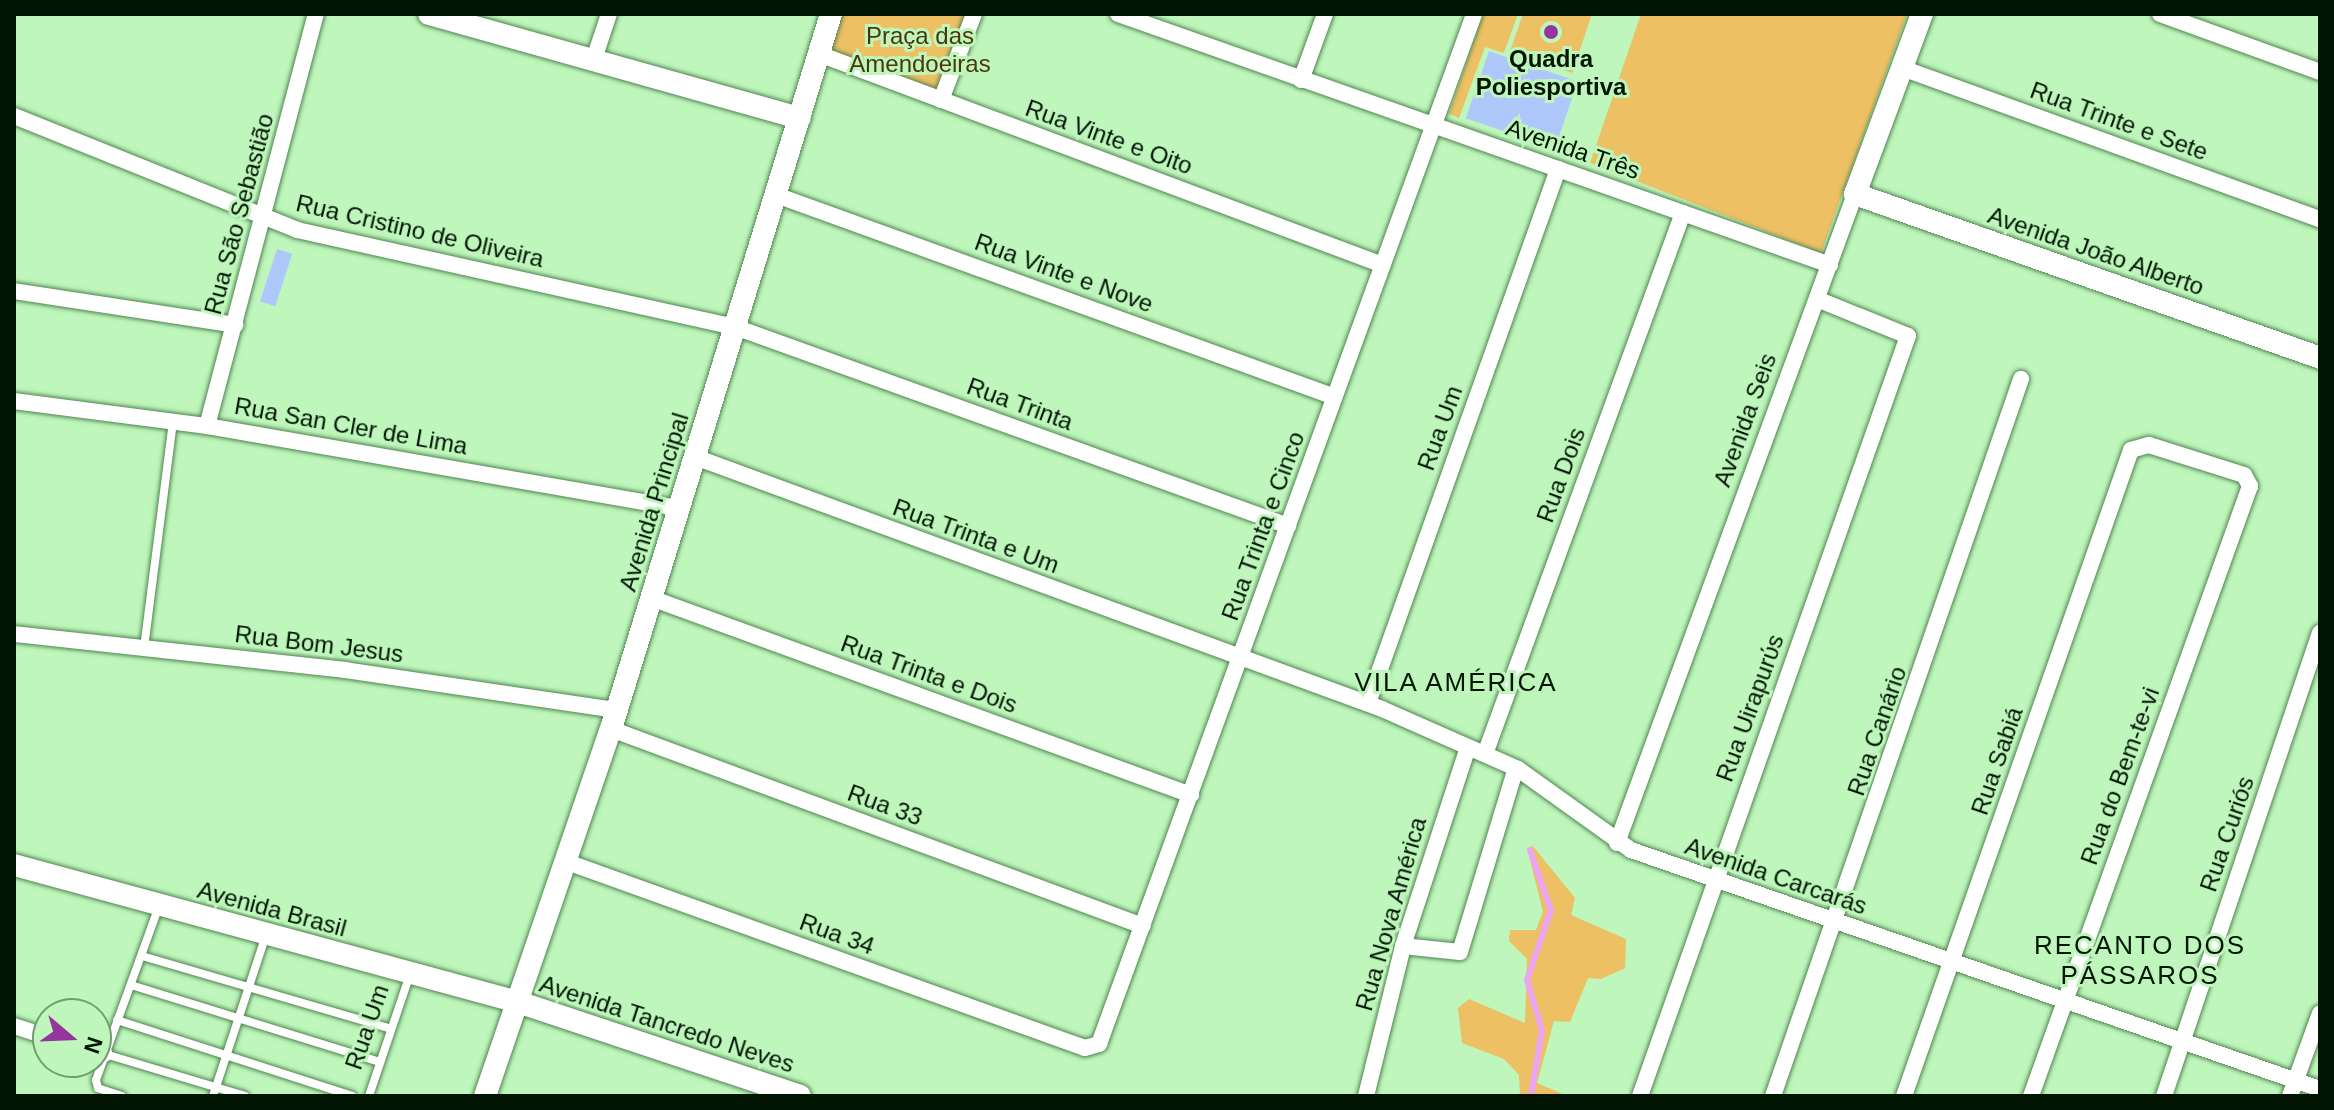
<!DOCTYPE html>
<html>
<head>
<meta charset="utf-8">
<style>
  body { margin:0 }
  #map { position:relative; width:2334px; height:1110px; overflow:hidden; background:#bef6bc; font-family:Arial,sans-serif }
  div>[style] { position:absolute }
  [style*='--x'] { left:calc(var(--x)*1px); top:calc(var(--y)*1px); width:calc(var(--w)*1px); rotate:calc(var(--a)*1deg) }
  .green>* { inset:0; background:#edc064 }
  .stream>* { height:6px; margin:-3px; padding:0 3px; transform-origin:3px; border-radius:3px; background:#eca5f2 }
  .building>* { inset:0; background:#aec8fc; transform-origin:0 0 }
  .roads { filter:drop-shadow(0 0 2px #50844f) drop-shadow(0 0 2px #50844f) }
  .lane>* { height:8px; margin:-4px; padding:0 4px; transform-origin:4px; border-radius:4px; background:#fff }
  .street>* { height:16px; margin:-8px; padding:0 8px; transform-origin:8px; border-radius:8px; background:#fff }
  .secondary>* { height:22px; margin:-11px; padding:0 11px; transform-origin:11px; border-radius:11px; background:#fff }
  .dots>* { width:22px; height:22px; translate:-50% -50%; box-sizing:border-box; border:4px solid #bef6bc; border-radius:50% }
  span { translate:-50% -50%; white-space:nowrap; text-align:center; line-height:1.15; -webkit-text-stroke:6px #bef6bc; paint-order:stroke }
  .park-label { font-size:24px; color:#4b370b }
  .poi-label { font-size:24px; color:#021503; font-weight:700 }
  .street-label { font-size:24px; color:#021503 }
  .neighbourhood-label { font-size:26px; color:#021503; letter-spacing:2px }
  .frame { position:absolute; inset:0; border:16px solid #021503; pointer-events:none }
  .north { position:absolute; left:32px; top:998px; width:80px; height:80px; box-sizing:border-box; background:#bef6bc; border:2px solid #739c72; border-radius:50%; rotate:109deg; font-size:22px; font-weight:700; line-height:32px; text-align:center; color:#021503 }
  .north::after { content:''; display:block; margin:auto; width:28px; height:36px; background:#94369e; clip-path:polygon(50% 0,100% 100%,50% 72%,0 100%) }
</style>
</head>
<body>
<div id="map">
  <div class="green">
    <i style="clip-path:polygon(832px 14px,972px 14px,941px 96px,821px 53px)"></i>
    <i style="clip-path:polygon(1483px 14px,1518px 14px,1504px 53px,1485px 47px,1459px 118px,1449px 114px)"></i>
    <i style="clip-path:polygon(1523px 14px,1592px 14px,1572px 73px,1510px 51px)"></i>
    <i style="clip-path:polygon(1641px 14px,1907px 14px,1821px 253px,1590px 163px)"></i>
    <i style="clip-path:polygon(1532px 845px,1575px 898px,1571px 915px,1626px 939px,1625px 968px,1601px 979px,1588px 978px,1570px 1022px,1554px 1021px,1537px 1083px,1567px 1096px,1520px 1096px,1519px 1075px,1504px 1059px,1462px 1043px,1458px 1008px,1469px 999px,1525px 1023px,1527px 959px,1509px 941px,1510px 930px,1536px 930px,1543px 912px,1529px 856px)"></i>
  </div>
  <div class="stream">
    <i style="--x:1530;--y:850;--w:64;--a:70.7"></i>
    <i style="--x:1551;--y:910;--w:74;--a:108.9"></i>
    <i style="--x:1527;--y:980;--w:52;--a:73.3"></i>
    <i style="--x:1542;--y:1030;--w:67;--a:99.5"></i>
  </div>
  <div class="building">
    <i style="left:1489px;top:51px;width:94px;height:71px;rotate:19deg"></i>
    <i style="left:277px;top:249px;width:16px;height:55px;rotate:18deg"></i>
  </div>
  <div class="roads">
    <div class="lane">
      <i style="--x:144;--y:648;--w:228;--a:-82.7"></i>
      <i style="--x:142;--y:956;--w:259;--a:16.3"></i>
      <i style="--x:131;--y:985;--w:261;--a:17.2"></i>
      <i style="--x:117;--y:1020;--w:247;--a:17.9"></i>
      <i style="--x:105;--y:1054;--w:146;--a:16.7"></i>
      <i style="--x:122;--y:1096;--w:25;--a:-162"></i>
      <i style="--x:98;--y:1088;--w:8;--a:-104"></i>
      <i style="--x:96;--y:1080;--w:185;--a:-70.1"></i>
      <i style="--x:213;--y:1096;--w:169;--a:-71.8"></i>
      <i style="--x:369;--y:1096;--w:129;--a:-71.4"></i>
    </div>
    <div class="street">
      <i style="--x:1118;--y:14;--w:755;--a:19.42"></i>
      <i style="--x:2160;--y:14;--w:170;--a:19.9"></i>
      <i style="--x:819;--y:54;--w:602;--a:20.51"></i>
      <i style="--x:594;--y:59;--w:47;--a:-71.6"></i>
      <i style="--x:1902;--y:68;--w:444;--a:19.9"></i>
      <i style="--x:1301;--y:80;--w:70;--a:-70"></i>
      <i style="--x:941;--y:100;--w:92;--a:-69"></i>
      <i style="--x:14;--y:116;--w:305;--a:21.9"></i>
      <i style="--x:297;--y:230;--w:449;--a:12.5"></i>
      <i style="--x:735;--y:327;--w:588;--a:19.79"></i>
      <i style="--x:776;--y:195;--w:594;--a:19.87"></i>
      <i style="--x:14;--y:291;--w:224;--a:8.7"></i>
      <i style="--x:14;--y:401;--w:195;--a:7.4"></i>
      <i style="--x:207;--y:426;--w:479;--a:9.9"></i>
      <i style="--x:207;--y:426;--w:426;--a:-75.2"></i>
      <i style="--x:695;--y:457;--w:732;--a:20.14"></i>
      <i style="--x:1382;--y:709;--w:149;--a:23.8"></i>
      <i style="--x:1518;--y:769;--w:139;--a:35.6"></i>
      <i style="--x:1631;--y:850;--w:729;--a:19.13"></i>
      <i style="--x:651;--y:598;--w:575;--a:20.04"></i>
      <i style="--x:14;--y:634;--w:333;--a:6.2"></i>
      <i style="--x:345;--y:670;--w:275;--a:8.4"></i>
      <i style="--x:1368;--y:703;--w:567;--a:-70.41"></i>
      <i style="--x:611;--y:729;--w:567;--a:20.32"></i>
      <i style="--x:1485;--y:754;--w:576;--a:-69.9"></i>
      <i style="--x:1617;--y:843;--w:691;--a:-69.86"></i>
      <i style="--x:567;--y:862;--w:550;--a:19.75"></i>
      <i style="--x:1085;--y:1048;--w:15;--a:-16"></i>
      <i style="--x:1099;--y:1044;--w:1096;--a:-69.99"></i>
      <i style="--x:1403;--y:946;--w:57;--a:6"></i>
      <i style="--x:1460;--y:952;--w:192;--a:-73.1"></i>
      <i style="--x:14;--y:1026;--w:36;--a:18"></i>
      <i style="--x:96;--y:1051;--w:9;--a:18"></i>
      <i style="--x:1366;--y:1096;--w:154;--a:-76.1"></i>
      <i style="--x:1403;--y:946;--w:209;--a:-71.9"></i>
      <i style="--x:1640;--y:1096;--w:806;--a:-70.58"></i>
      <i style="--x:1908;--y:336;--w:98;--a:-157.9"></i>
      <i style="--x:1773;--y:1096;--w:759;--a:-70.92"></i>
      <i style="--x:1904;--y:1096;--w:685;--a:-70.64"></i>
      <i style="--x:2131;--y:450;--w:19;--a:-16"></i>
      <i style="--x:2149;--y:445;--w:100;--a:17.5"></i>
      <i style="--x:2244;--y:475;--w:13;--a:61"></i>
      <i style="--x:2250;--y:486;--w:648;--a:109.75"></i>
      <i style="--x:2164;--y:1096;--w:489;--a:-71.4"></i>
      <i style="--x:2290;--y:1096;--w:88;--a:-70.1"></i>
    </div>
    <div class="secondary">
      <i style="--x:429;--y:14;--w:385;--a:15.7"></i>
      <i style="--x:1922;--y:14;--w:192;--a:110.4"></i>
      <i style="--x:1855;--y:194;--w:493;--a:19.4"></i>
      <i style="--x:14;--y:865;--w:522;--a:15.21"></i>
      <i style="--x:518;--y:1002;--w:297;--a:18.4"></i>
      <i style="--x:485;--y:1096;--w:388;--a:-71.1"></i>
      <i style="--x:611;--y:729;--w:748;--a:-72.9"></i>
    </div>
  </div>
  <div class="dots">
    <i style="left:1551px;top:32px;background:#94369e"></i>
  </div>
  <div class="park-label">
    <span style="left:920px;top:50px">Praça das<br>Amendoeiras</span>
  </div>
  <div class="poi-label">
    <span style="left:1551px;top:73px">Quadra<br>Poliesportiva</span>
  </div>
  <div class="street-label">
    <span style="left:2119px;top:121px;rotate:20deg">Rua Trinte e Sete</span>
    <span style="left:1109px;top:137px;rotate:20deg">Rua Vinte e Oito</span>
    <span style="left:1573px;top:149px;rotate:19deg">Avenida Três</span>
    <span style="left:239px;top:214px;rotate:-75deg">Rua São Sebastião</span>
    <span style="left:420px;top:231px;rotate:13deg">Rua Cristino de Oliveira</span>
    <span style="left:2096px;top:251px;rotate:19deg">Avenida João Alberto</span>
    <span style="left:1064px;top:273px;rotate:20deg">Rua Vinte e Nove</span>
    <span style="left:1020px;top:404px;rotate:20deg">Rua Trinta</span>
    <span style="left:1745px;top:420px;rotate:-70deg">Avenida Seis</span>
    <span style="left:351px;top:426px;rotate:10deg">Rua San Cler de Lima</span>
    <span style="left:1440px;top:428px;rotate:-70deg">Rua Um</span>
    <span style="left:1561px;top:475px;rotate:-70deg">Rua Dois</span>
    <span style="left:654px;top:502px;rotate:-73deg">Avenida Principal</span>
    <span style="left:1263px;top:526px;rotate:-70deg">Rua Trinta e Cinco</span>
    <span style="left:976px;top:536px;rotate:20deg">Rua Trinta e Um</span>
    <span style="left:319px;top:644px;rotate:7deg">Rua Bom Jesus</span>
    <span style="left:929px;top:674px;rotate:20deg">Rua Trinta e Dois</span>
    <span style="left:1750px;top:708px;rotate:-70deg">Rua Uirapurύs</span>
    <span style="left:1877px;top:731px;rotate:-71deg">Rua Canário</span>
    <span style="left:1997px;top:761px;rotate:-71deg">Rua Sabiá</span>
    <span style="left:2120px;top:776px;rotate:-70deg">Rua do Bem-te-vi</span>
    <span style="left:885px;top:805px;rotate:20deg">Rua 33</span>
    <span style="left:2227px;top:834px;rotate:-71deg">Rua Curiós</span>
    <span style="left:1776px;top:876px;rotate:19deg">Avenida Carcarás</span>
    <span style="left:272px;top:909px;rotate:15deg">Avenida Brasil</span>
    <span style="left:1391px;top:914px;rotate:-74deg">Rua Nova América</span>
    <span style="left:837px;top:934px;rotate:20deg">Rua 34</span>
    <span style="left:667px;top:1024px;rotate:18deg">Avenida Tancredo Neves</span>
    <span style="left:367px;top:1027px;rotate:-71deg">Rua Um</span>
  </div>
  <div class="neighbourhood-label">
    <span style="left:1456px;top:683px">VILA AMÉRICA</span>
    <span style="left:2140px;top:961px">RECANTO DOS<br>PÁSSAROS</span>
  </div>
  <div class="frame"></div>
  <div class="north">N</div>
</div>
</body>
</html>
